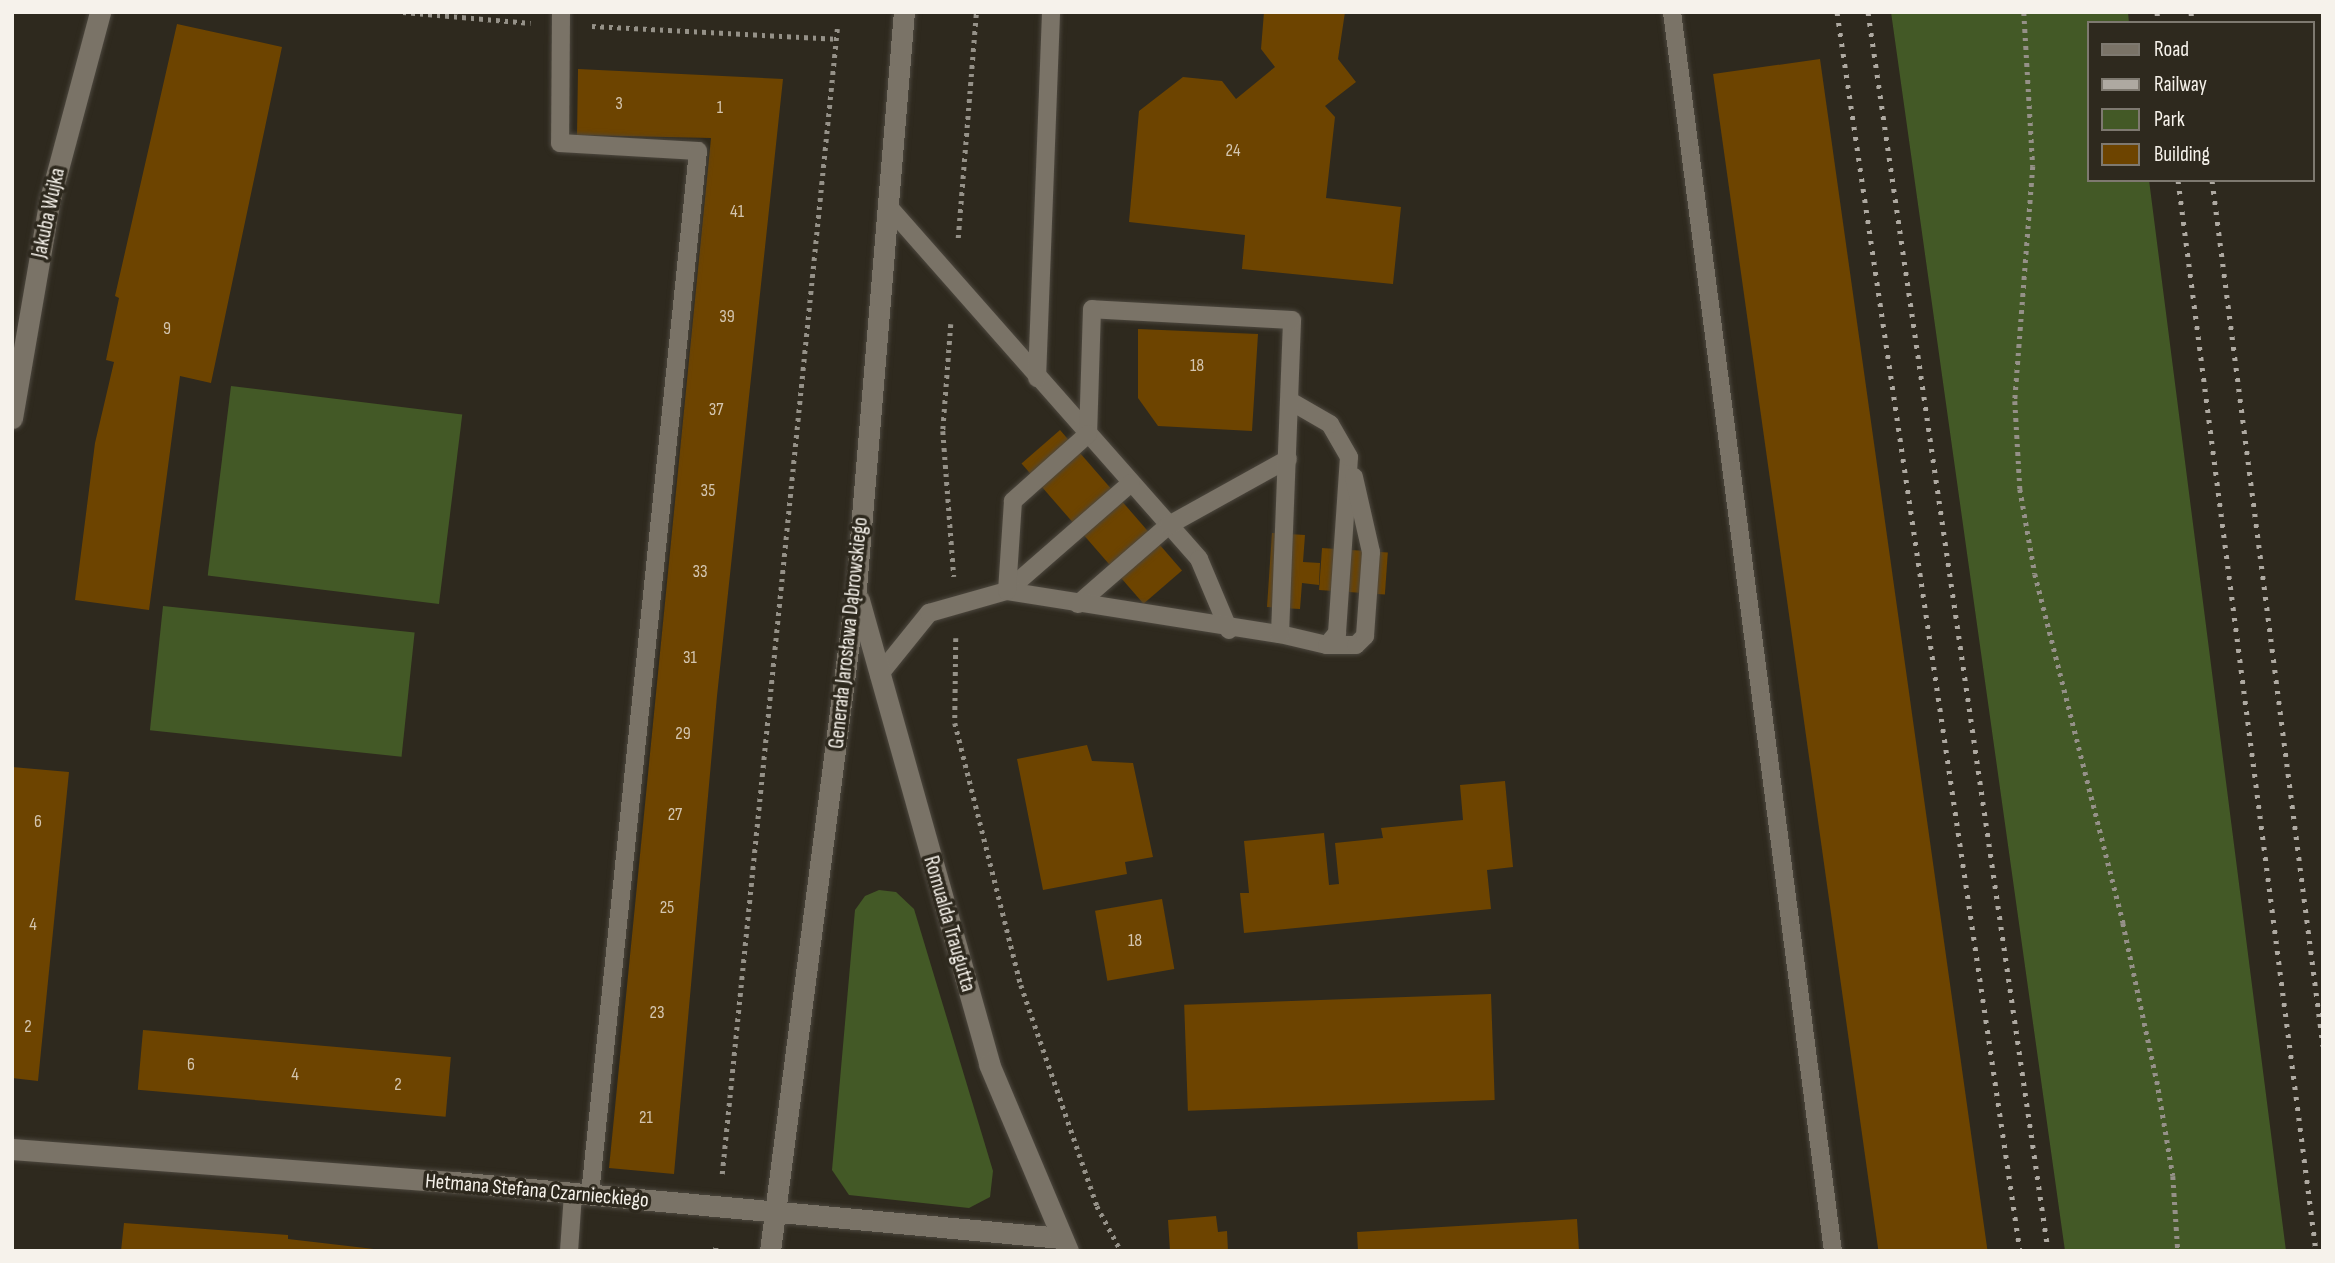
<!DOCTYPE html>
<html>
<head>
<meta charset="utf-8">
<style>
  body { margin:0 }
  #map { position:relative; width:2335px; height:1263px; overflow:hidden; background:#2e291e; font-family:"Sofia Sans Condensed",sans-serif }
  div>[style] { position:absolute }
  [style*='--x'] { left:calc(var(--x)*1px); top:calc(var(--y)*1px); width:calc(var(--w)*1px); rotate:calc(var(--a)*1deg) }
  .green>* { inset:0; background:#435926; transform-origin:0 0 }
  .building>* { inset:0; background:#6d4400; transform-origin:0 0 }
  .path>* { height:4.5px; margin-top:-2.25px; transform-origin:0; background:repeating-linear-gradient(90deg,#959188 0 3.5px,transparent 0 8.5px) }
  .roads { filter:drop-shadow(0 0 2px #4c473e) drop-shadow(0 0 2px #4c473e) }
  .lane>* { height:18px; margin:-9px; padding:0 9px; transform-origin:9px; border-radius:9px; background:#7a7367 }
  .street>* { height:21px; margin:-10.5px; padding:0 10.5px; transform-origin:10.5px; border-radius:10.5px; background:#7a7367 }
  .secondary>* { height:21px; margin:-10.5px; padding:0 10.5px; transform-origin:10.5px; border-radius:10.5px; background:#7a7367 }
  .rail>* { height:5px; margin-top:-2.5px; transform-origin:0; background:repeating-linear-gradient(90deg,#aea9a1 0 3.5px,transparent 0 10.5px) }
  span { translate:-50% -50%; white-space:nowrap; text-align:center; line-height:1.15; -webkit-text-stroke:7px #2e291e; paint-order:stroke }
  .number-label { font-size:18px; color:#d4c6b0 }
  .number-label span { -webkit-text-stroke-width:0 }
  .street-label { font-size:21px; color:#f6f2eb }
  .frame { position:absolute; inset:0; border:14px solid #f6f2eb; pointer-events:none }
  .legend { position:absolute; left:2087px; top:21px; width:228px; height:161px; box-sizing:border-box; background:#2e291e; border:2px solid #7e7970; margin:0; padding:9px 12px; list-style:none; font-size:21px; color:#f6f2eb }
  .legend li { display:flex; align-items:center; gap:14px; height:35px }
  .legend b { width:35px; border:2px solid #7e7970 }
</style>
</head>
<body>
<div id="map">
  <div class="green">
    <i style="clip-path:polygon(1891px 12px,2128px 12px,2129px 23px,2088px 23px,2088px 180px,2149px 180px,2286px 1251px,2065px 1251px)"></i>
    <i style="left:231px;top:386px;width:233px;height:191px;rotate:7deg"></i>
    <i style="left:163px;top:606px;width:253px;height:125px;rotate:6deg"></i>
    <i style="clip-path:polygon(879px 890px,896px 892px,914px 909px,993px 1171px,990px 1197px,969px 1208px,849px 1195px,832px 1170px,855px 910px,865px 896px)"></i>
  </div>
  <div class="building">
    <i style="clip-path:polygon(1264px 12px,1345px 12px,1338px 59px,1356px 82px,1325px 106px,1335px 117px,1326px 198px,1401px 207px,1393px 284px,1242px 269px,1245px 235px,1129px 222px,1139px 111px,1183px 77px,1222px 81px,1236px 99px,1275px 67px,1261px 49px)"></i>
    <i style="clip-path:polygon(177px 24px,282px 47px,211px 383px,180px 376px,149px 610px,75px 600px,95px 443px,114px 362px,106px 360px,119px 298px,115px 296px)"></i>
    <i style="left:1820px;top:59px;width:1205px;height:108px;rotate:82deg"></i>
    <i style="clip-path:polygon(578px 69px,783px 79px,717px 696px,674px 1174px,609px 1168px,711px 138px,577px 135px)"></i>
    <i style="clip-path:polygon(1138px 329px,1258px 334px,1252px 431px,1158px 426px,1138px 398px)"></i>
    <i style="left:1060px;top:430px;width:186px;height:51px;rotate:49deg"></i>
    <i style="clip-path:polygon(1272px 533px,1305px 535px,1303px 562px,1320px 563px,1319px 585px,1302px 583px,1300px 609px,1267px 607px)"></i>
    <i style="left:1322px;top:548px;width:66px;height:42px;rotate:4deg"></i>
    <i style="clip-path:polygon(1087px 745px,1092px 761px,1133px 763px,1153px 857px,1125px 862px,1127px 874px,1043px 890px,1017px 759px)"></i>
    <i style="clip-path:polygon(12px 767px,69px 772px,38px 1081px,12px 1078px)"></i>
    <i style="clip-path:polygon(1505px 781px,1513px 867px,1487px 870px,1491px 909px,1244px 933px,1240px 893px,1249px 893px,1244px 841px,1324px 833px,1329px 885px,1339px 884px,1335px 843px,1383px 838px,1381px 828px,1463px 820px,1460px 785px)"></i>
    <i style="left:1162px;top:899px;width:71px;height:68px;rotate:80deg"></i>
    <i style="left:1491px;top:994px;width:106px;height:307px;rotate:88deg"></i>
    <i style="left:143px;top:1030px;width:309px;height:60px;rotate:5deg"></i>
    <i style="clip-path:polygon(1216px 1216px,1218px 1232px,1227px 1231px,1228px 1251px,1170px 1251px,1168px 1220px)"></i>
    <i style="clip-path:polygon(1577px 1219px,1579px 1251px,1358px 1251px,1357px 1232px)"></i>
    <i style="clip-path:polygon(124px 1223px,288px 1235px,288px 1239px,391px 1251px,121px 1251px)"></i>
  </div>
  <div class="path">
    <i style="--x:403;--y:12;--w:128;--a:4.9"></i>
    <i style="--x:2024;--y:12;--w:154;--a:86.7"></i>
    <i style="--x:2033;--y:166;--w:236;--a:94.4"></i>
    <i style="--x:2015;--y:401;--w:88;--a:86.7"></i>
    <i style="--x:2020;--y:489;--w:86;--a:80"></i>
    <i style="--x:2035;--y:574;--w:360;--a:75.8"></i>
    <i style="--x:2123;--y:923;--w:162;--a:77.9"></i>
    <i style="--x:2157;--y:1081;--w:96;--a:80.4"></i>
    <i style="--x:2173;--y:1176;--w:75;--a:86.2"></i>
    <i style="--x:592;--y:26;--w:244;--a:3"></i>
    <i style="--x:958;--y:238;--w:227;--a:-85.4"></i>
    <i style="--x:951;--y:324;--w:107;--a:94.3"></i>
    <i style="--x:943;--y:431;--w:146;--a:85.7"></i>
    <i style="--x:956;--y:638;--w:85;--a:90.7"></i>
    <i style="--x:955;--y:723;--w:270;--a:75.9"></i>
    <i style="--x:1021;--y:985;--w:234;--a:71"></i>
    <i style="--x:1097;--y:1206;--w:51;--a:61.9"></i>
    <i style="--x:722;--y:1174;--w:1151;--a:-84.26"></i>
    <i style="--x:715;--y:1251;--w:5;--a:-79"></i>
  </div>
  <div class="roads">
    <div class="lane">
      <i style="--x:561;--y:12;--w:131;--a:90.4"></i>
      <i style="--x:560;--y:143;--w:138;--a:3.3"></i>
      <i style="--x:698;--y:151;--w:1050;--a:95.91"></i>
      <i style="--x:1672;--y:12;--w:1249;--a:82.6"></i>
      <i style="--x:888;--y:206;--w:470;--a:48.6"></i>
      <i style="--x:1199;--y:559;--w:77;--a:67.1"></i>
      <i style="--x:1037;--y:378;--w:366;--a:-87.8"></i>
      <i style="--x:1007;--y:591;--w:164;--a:-41.1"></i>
      <i style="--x:1078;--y:604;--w:121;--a:-41"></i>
      <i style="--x:1169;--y:525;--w:136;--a:-29"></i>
      <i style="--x:1280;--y:634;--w:48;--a:13.2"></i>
      <i style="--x:1327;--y:645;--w:16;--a:-50"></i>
      <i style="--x:1337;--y:633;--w:176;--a:-86.1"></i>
      <i style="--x:1349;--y:457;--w:38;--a:-120"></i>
      <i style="--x:1330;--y:424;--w:46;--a:-150.1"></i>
      <i style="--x:1327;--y:645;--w:29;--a:0"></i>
      <i style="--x:1356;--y:645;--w:13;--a:-45"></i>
      <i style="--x:1365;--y:636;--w:84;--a:-85.9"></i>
      <i style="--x:1371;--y:552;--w:77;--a:-102.8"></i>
      <i style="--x:879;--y:675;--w:80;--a:-51.1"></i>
      <i style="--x:929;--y:613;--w:81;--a:-15.8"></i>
      <i style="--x:1007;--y:591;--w:276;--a:9"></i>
      <i style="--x:1280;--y:634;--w:314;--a:-87.8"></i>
      <i style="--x:1292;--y:320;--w:200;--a:-176.9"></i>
      <i style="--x:1092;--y:309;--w:125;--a:91.8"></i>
      <i style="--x:1088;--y:434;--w:101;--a:138.2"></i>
      <i style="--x:1013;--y:501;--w:90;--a:93.8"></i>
      <i style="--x:569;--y:1251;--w:57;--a:-86"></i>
    </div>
    <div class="street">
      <i style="--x:12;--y:418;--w:222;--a:-80.2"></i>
      <i style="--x:50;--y:199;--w:194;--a:-75"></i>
      <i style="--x:12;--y:1149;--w:444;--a:4.3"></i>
      <i style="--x:455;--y:1182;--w:609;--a:5.28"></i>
    </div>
    <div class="secondary">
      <i style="--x:859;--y:600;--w:482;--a:74.3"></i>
      <i style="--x:989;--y:1064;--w:203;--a:67.1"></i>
      <i style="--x:770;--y:1251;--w:669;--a:-82.61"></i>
      <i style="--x:856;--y:588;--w:578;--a:-85.24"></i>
    </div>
  </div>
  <div class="rail">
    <i style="--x:1837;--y:12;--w:1252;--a:81.6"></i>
    <i style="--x:1868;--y:12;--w:1252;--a:81.73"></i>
    <i style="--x:2157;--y:12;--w:11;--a:85"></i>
    <i style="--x:2191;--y:12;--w:11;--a:85"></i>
    <i style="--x:2178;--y:180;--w:1080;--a:82.66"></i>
    <i style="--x:2212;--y:180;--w:873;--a:82.7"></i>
  </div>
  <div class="number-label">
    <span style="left:619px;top:104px">3</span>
    <span style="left:720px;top:108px">1</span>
    <span style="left:1233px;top:151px">24</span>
    <span style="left:737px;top:212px">41</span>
    <span style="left:727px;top:317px">39</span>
    <span style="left:167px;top:329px">9</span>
    <span style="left:1197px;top:366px">18</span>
    <span style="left:716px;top:410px">37</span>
    <span style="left:708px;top:491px">35</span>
    <span style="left:700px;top:572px">33</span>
    <span style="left:690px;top:658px">31</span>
    <span style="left:683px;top:734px">29</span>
    <span style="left:675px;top:815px">27</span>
    <span style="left:38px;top:822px">6</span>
    <span style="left:667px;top:908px">25</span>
    <span style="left:33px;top:925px">4</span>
    <span style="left:1135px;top:941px">18</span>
    <span style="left:657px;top:1013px">23</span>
    <span style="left:28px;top:1027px">2</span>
    <span style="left:191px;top:1065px">6</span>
    <span style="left:295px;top:1075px">4</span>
    <span style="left:398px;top:1085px">2</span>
    <span style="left:646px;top:1118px">21</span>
  </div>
  <div class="street-label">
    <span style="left:49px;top:213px;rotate:-78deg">Jakuba Wujka</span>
    <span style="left:849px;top:633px;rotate:-84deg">Generała Jarosława Dąbrowskiego</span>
    <span style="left:949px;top:924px;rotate:74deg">Romualda Traugutta</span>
    <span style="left:537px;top:1191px;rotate:5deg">Hetmana Stefana Czarnieckiego</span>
  </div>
  <div class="frame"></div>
  <ul class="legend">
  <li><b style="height:9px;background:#7a7367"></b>Road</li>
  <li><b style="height:9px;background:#aea9a1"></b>Railway</li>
  <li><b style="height:19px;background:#435926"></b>Park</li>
  <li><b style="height:19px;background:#6d4400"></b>Building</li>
  </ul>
</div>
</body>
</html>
